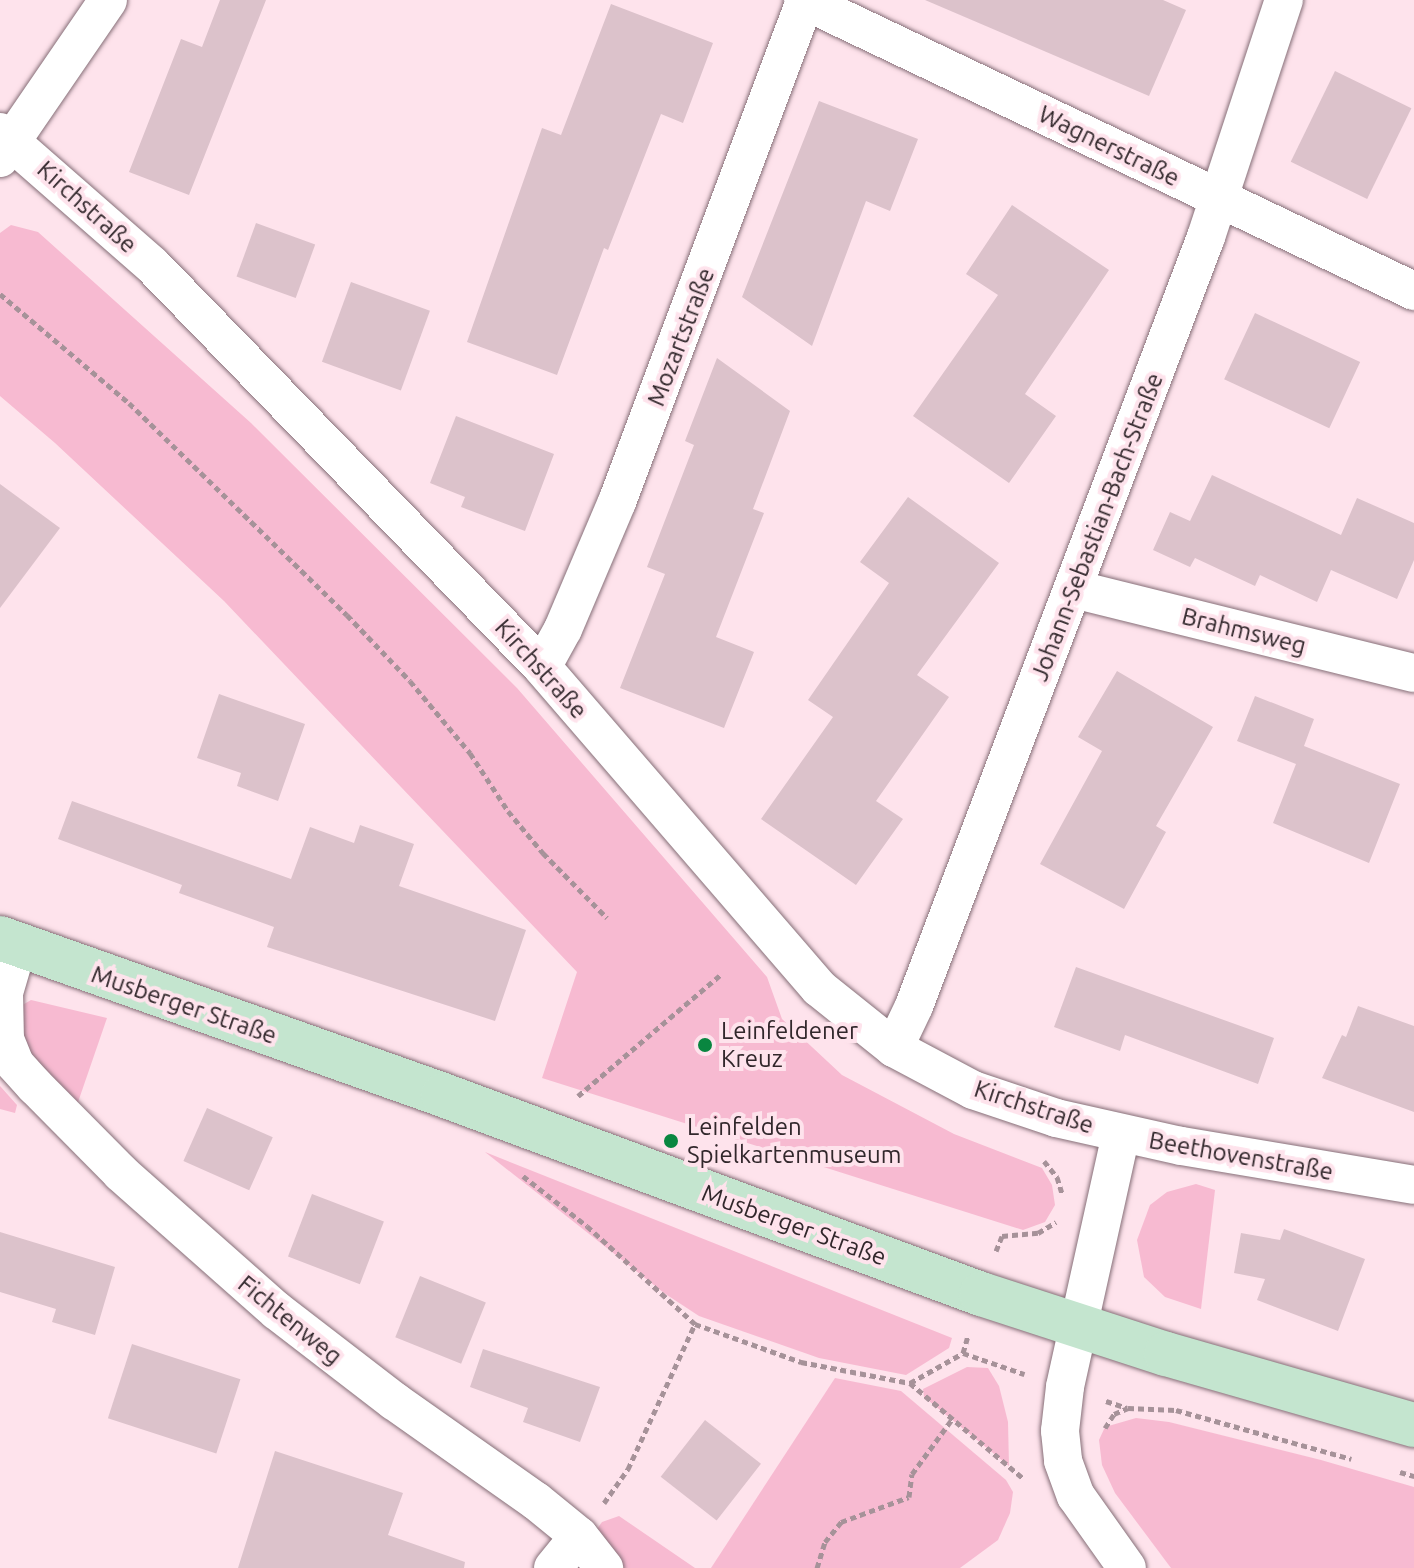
<!DOCTYPE html>
<html>
<head>
<meta charset="utf-8">
<style>
  body { margin:0 }
  #map { position:relative; width:1414px; height:1568px; overflow:hidden; background:#fee3ec; font-family:Ubuntu,sans-serif }
  div>[style] { position:absolute }
  [style*='--x'] { left:calc(var(--x)*1px); top:calc(var(--y)*1px); width:calc(var(--w)*1px); rotate:calc(var(--a)*1deg) }
  .green>* { inset:0; background:#f7bad1 }
  .building>* { inset:0; background:#dcc2cb; transform-origin:0 0 }
  .path>* { height:5px; margin-top:-2.5px; transform-origin:0; background:repeating-linear-gradient(90deg,#a69299 0 6px,transparent 0 10px) }
  .roads { filter:drop-shadow(0 0 2px #866f78) drop-shadow(0 0 2px #866f78) }
  .minor>* { height:38px; margin:-19px; padding:0 19px; transform-origin:19px; border-radius:19px; background:#fff }
  .secondary>* { height:44px; margin:-22px; padding:0 22px; transform-origin:22px; border-radius:22px; background:#c4e5cf }
  .dots>* { width:22px; height:22px; translate:-50% -50%; box-sizing:border-box; border:4px solid #fee3ec; border-radius:50% }
  span { translate:-50% -50%; white-space:nowrap; text-align:center; line-height:1.15; -webkit-text-stroke:8px #fee3ec; paint-order:stroke }
  .street-label { font-size:24px; color:#31272b }
  .poi-label { font-size:24px; color:#31272b }
  .left { translate:0 -50%; text-align:left }
</style>
</head>
<body>
<div id="map">
  <div class="green">
    <i style="clip-path:polygon(11px 225px,38px 232px,251px 423px,517px 688px,767px 977px,782px 1019px,842px 1075px,954px 1134px,1042px 1168px,1052px 1185px,1055px 1205px,1045px 1222px,1023px 1230px,542px 1078px,577px 972px,224px 601px,55px 443px,0 396px,0 233px)"></i>
    <i style="clip-path:polygon(31px 1000px,107px 1018px,77px 1105px,31px 1061px,2px 1017px)"></i>
    <i style="clip-path:polygon(0 1086px,17px 1105px,15px 1113px,0 1109px)"></i>
    <i style="clip-path:polygon(485px 1152px,952px 1338px,949px 1348px,906px 1375px,819px 1358px,699px 1316px,664px 1293px)"></i>
    <i style="clip-path:polygon(1196px 1184px,1215px 1190px,1201px 1309px,1165px 1297px,1144px 1277px,1137px 1240px,1150px 1205px,1167px 1192px)"></i>
    <i style="clip-path:polygon(967px 1367px,988px 1368px,999px 1386px,1008px 1422px,1009px 1466px,924px 1397px,923px 1389px)"></i>
    <i style="clip-path:polygon(835px 1378px,901px 1391px,1006px 1480px,1013px 1492px,1010px 1513px,998px 1540px,960px 1568px,711px 1568px)"></i>
    <i style="clip-path:polygon(1136px 1418px,1169px 1422px,1321px 1460px,1414px 1487px,1414px 1568px,1171px 1568px,1115px 1493px,1102px 1465px,1099px 1440px,1105px 1427px)"></i>
    <i style="clip-path:polygon(619px 1516px,695px 1568px,621px 1568px,597px 1529px,602px 1522px)"></i>
  </div>
  <div class="building">
    <i style="clip-path:polygon(220px 0,266px 0,189px 195px,129px 172px,181px 39px,202px 47px)"></i>
    <i style="clip-path:polygon(925px 0,1163px 0,1186px 10px,1149px 96px)"></i>
    <i style="clip-path:polygon(611px 4px,713px 43px,683px 123px,661px 114px,608px 250px,604px 248px,557px 375px,467px 342px,542px 128px,561px 135px)"></i>
    <i style="left:1335px;top:71px;width:85px;height:101px;rotate:26deg"></i>
    <i style="clip-path:polygon(819px 101px,918px 139px,890px 211px,866px 201px,812px 346px,742px 297px)"></i>
    <i style="clip-path:polygon(1012px 205px,1109px 270px,1025px 394px,1056px 416px,1009px 483px,913px 416px,998px 295px,966px 274px)"></i>
    <i style="left:256px;top:223px;width:63px;height:57px;rotate:20deg"></i>
    <i style="left:351px;top:282px;width:84px;height:85px;rotate:20deg"></i>
    <i style="left:1255px;top:313px;width:116px;height:73px;rotate:25deg"></i>
    <i style="clip-path:polygon(717px 358px,790px 411px,753px 509px,764px 513px,716px 637px,754px 652px,724px 728px,620px 688px,665px 574px,647px 567px,694px 445px,685px 441px)"></i>
    <i style="clip-path:polygon(456px 416px,554px 454px,525px 531px,461px 507px,465px 497px,430px 483px)"></i>
    <i style="clip-path:polygon(1212px 475px,1341px 535px,1357px 498px,1414px 523px,1414px 560px,1397px 599px,1331px 570px,1317px 602px,1260px 575px,1255px 586px,1195px 558px,1190px 567px,1153px 550px,1170px 512px,1190px 521px)"></i>
    <i style="clip-path:polygon(0 484px,60px 528px,0 608px)"></i>
    <i style="clip-path:polygon(908px 497px,999px 563px,917px 675px,949px 697px,876px 801px,903px 819px,856px 885px,761px 819px,833px 717px,808px 700px,889px 583px,860px 562px)"></i>
    <i style="clip-path:polygon(1117px 671px,1213px 727px,1156px 826px,1166px 832px,1124px 909px,1040px 864px,1102px 751px,1078px 737px)"></i>
    <i style="clip-path:polygon(219px 694px,305px 724px,278px 801px,237px 786px,241px 773px,197px 758px)"></i>
    <i style="clip-path:polygon(1255px 696px,1314px 719px,1304px 746px,1400px 784px,1369px 863px,1273px 823px,1296px 764px,1237px 741px)"></i>
    <i style="clip-path:polygon(72px 801px,291px 879px,310px 827px,354px 843px,360px 825px,414px 844px,399px 886px,526px 930px,495px 1021px,267px 947px,274px 927px,179px 893px,182px 885px,58px 839px)"></i>
    <i style="clip-path:polygon(1076px 967px,1274px 1038px,1258px 1084px,1125px 1035px,1120px 1051px,1054px 1027px)"></i>
    <i style="clip-path:polygon(1358px 1006px,1414px 1026px,1414px 1112px,1322px 1078px,1342px 1035px,1346px 1037px)"></i>
    <i style="left:207px;top:1108px;width:72px;height:58px;rotate:24deg"></i>
    <i style="left:312px;top:1194px;width:77px;height:67px;rotate:21deg"></i>
    <i style="clip-path:polygon(1284px 1229px,1365px 1259px,1338px 1331px,1257px 1300px,1265px 1279px,1234px 1273px,1241px 1233px,1280px 1240px)"></i>
    <i style="clip-path:polygon(0 1232px,115px 1267px,95px 1335px,52px 1322px,56px 1309px,0 1292px)"></i>
    <i style="left:420px;top:1276px;width:71px;height:66px;rotate:22deg"></i>
    <i style="left:132px;top:1344px;width:114px;height:78px;rotate:18deg"></i>
    <i style="clip-path:polygon(483px 1349px,600px 1387px,580px 1442px,523px 1422px,528px 1408px,470px 1387px)"></i>
    <i style="left:705px;top:1420px;width:71px;height:72px;rotate:38deg"></i>
    <i style="clip-path:polygon(275px 1451px,403px 1493px,388px 1535px,465px 1562px,464px 1568px,238px 1568px)"></i>
  </div>
  <div class="path">
    <i style="--x:0;--y:294;--w:169;--a:40.2"></i>
    <i style="--x:129;--y:403;--w:304;--a:44.2"></i>
    <i style="--x:347;--y:615;--w:91;--a:46.3"></i>
    <i style="--x:410;--y:681;--w:94;--a:50.2"></i>
    <i style="--x:470;--y:753;--w:69;--a:56.8"></i>
    <i style="--x:508;--y:811;--w:55;--a:50.2"></i>
    <i style="--x:543;--y:853;--w:91;--a:45.4"></i>
    <i style="--x:578;--y:1096;--w:187;--a:-40.4"></i>
    <i style="--x:1044;--y:1161;--w:21;--a:51"></i>
    <i style="--x:1057;--y:1177;--w:17;--a:73"></i>
    <i style="--x:523;--y:1176;--w:81;--a:38"></i>
    <i style="--x:587;--y:1226;--w:146;--a:42.2"></i>
    <i style="--x:695;--y:1324;--w:113;--a:19.7"></i>
    <i style="--x:801;--y:1362;--w:111;--a:10.9"></i>
    <i style="--x:910;--y:1383;--w:148;--a:40.1"></i>
    <i style="--x:996;--y:1251;--w:16;--a:-68"></i>
    <i style="--x:1002;--y:1236;--w:36;--a:-5"></i>
    <i style="--x:1038;--y:1233;--w:21;--a:-31"></i>
    <i style="--x:963;--y:1353;--w:65;--a:19"></i>
    <i style="--x:910;--y:1383;--w:61;--a:-29.5"></i>
    <i style="--x:963;--y:1353;--w:18;--a:-74"></i>
    <i style="--x:1106;--y:1401;--w:22;--a:18"></i>
    <i style="--x:1105;--y:1428;--w:17;--a:-57"></i>
    <i style="--x:1114;--y:1414;--w:15;--a:-23"></i>
    <i style="--x:1128;--y:1408;--w:48;--a:2.4"></i>
    <i style="--x:1176;--y:1410;--w:182;--a:15.6"></i>
    <i style="--x:1400;--y:1472;--w:15;--a:16"></i>
    <i style="--x:604;--y:1503;--w:42;--a:-54.8"></i>
    <i style="--x:628;--y:1469;--w:160;--a:-65.2"></i>
    <i style="--x:817;--y:1568;--w:27;--a:-73"></i>
    <i style="--x:825;--y:1542;--w:26;--a:-51"></i>
    <i style="--x:841;--y:1522;--w:72;--a:-20.2"></i>
    <i style="--x:909;--y:1497;--w:23;--a:-83"></i>
    <i style="--x:912;--y:1474;--w:69;--a:-53.8"></i>
  </div>
  <div class="roads">
    <div class="minor">
      <i style="--x:803;--y:0;--w:677;--a:25.47"></i>
      <i style="--x:0;--y:132;--w:202;--a:41.2"></i>
      <i style="--x:152;--y:265;--w:560;--a:45.87"></i>
      <i style="--x:542;--y:667;--w:424;--a:49.2"></i>
      <i style="--x:819;--y:988;--w:96;--a:38.7"></i>
      <i style="--x:894;--y:1048;--w:89;--a:28"></i>
      <i style="--x:973;--y:1090;--w:88;--a:18.6"></i>
      <i style="--x:1056;--y:1118;--w:128;--a:12.6"></i>
      <i style="--x:1181;--y:1146;--w:236;--a:9.5"></i>
      <i style="--x:0;--y:158;--w:191;--a:-55.6"></i>
      <i style="--x:1074;--y:589;--w:350;--a:13.9"></i>
      <i style="--x:542;--y:667;--w:43;--a:-61.1"></i>
      <i style="--x:563;--y:629;--w:138;--a:-67"></i>
      <i style="--x:617;--y:502;--w:535;--a:-69.43"></i>
      <i style="--x:18;--y:945;--w:50;--a:106.3"></i>
      <i style="--x:4;--y:993;--w:46;--a:88.8"></i>
      <i style="--x:5;--y:1039;--w:27;--a:68"></i>
      <i style="--x:15;--y:1064;--w:30;--a:48"></i>
      <i style="--x:35;--y:1086;--w:122;--a:45.3"></i>
      <i style="--x:121;--y:1173;--w:208;--a:41.5"></i>
      <i style="--x:277;--y:1311;--w:148;--a:37.6"></i>
      <i style="--x:394;--y:1401;--w:174;--a:35.2"></i>
      <i style="--x:536;--y:1501;--w:55;--a:39.1"></i>
      <i style="--x:579;--y:1536;--w:41;--a:52"></i>
      <i style="--x:894;--y:1048;--w:47;--a:-64.5"></i>
      <i style="--x:914;--y:1006;--w:823;--a:-69.21"></i>
      <i style="--x:1206;--y:237;--w:250;--a:-71.8"></i>
      <i style="--x:1121;--y:1134;--w:259;--a:102.5"></i>
      <i style="--x:1065;--y:1387;--w:44;--a:96.5"></i>
      <i style="--x:1060;--y:1431;--w:30;--a:84"></i>
      <i style="--x:1063;--y:1461;--w:37;--a:70"></i>
      <i style="--x:1076;--y:1496;--w:88;--a:54.7"></i>
      <i style="--x:553;--y:1568;--w:41;--a:-50.9"></i>
    </div>
    <div class="secondary">
      <i style="--x:0;--y:938;--w:470;--a:19.5"></i>
      <i style="--x:443;--y:1095;--w:574;--a:20.3"></i>
      <i style="--x:981;--y:1294;--w:194;--a:18"></i>
      <i style="--x:1166;--y:1354;--w:258;--a:16"></i>
    </div>
  </div>
  <div class="dots">
    <i style="left:705px;top:1045px;background:#098640"></i>
    <i style="left:671px;top:1141px;background:#098640"></i>
  </div>
  <div class="street-label">
    <span style="left:1109px;top:146px;rotate:26deg">Wagnerstraße</span>
    <span style="left:87px;top:207px;rotate:42deg">Kirchstraße</span>
    <span style="left:681px;top:337px;rotate:-69deg">Mozartstraße</span>
    <span style="left:1097px;top:527px;rotate:-69deg">Johann-Sebastian-Bach-Straße</span>
    <span style="left:1244px;top:631px;rotate:14deg">Brahmsweg</span>
    <span style="left:541px;top:669px;rotate:48deg">Kirchstraße</span>
    <span style="left:184px;top:1005px;rotate:19deg">Musberger Straße</span>
    <span style="left:1034px;top:1107px;rotate:18deg">Kirchstraße</span>
    <span style="left:1241px;top:1156px;rotate:10deg">Beethovenstraße</span>
    <span style="left:794px;top:1225px;rotate:20deg">Musberger Straße</span>
    <span style="left:290px;top:1320px;rotate:39deg">Fichtenweg</span>
  </div>
  <div class="poi-label">
    <span class="left" style="left:721px;top:1045px">Leinfeldener<br>Kreuz</span>
    <span class="left" style="left:687px;top:1141px">Leinfelden<br>Spielkartenmuseum</span>
  </div>
</div>
</body>
</html>
